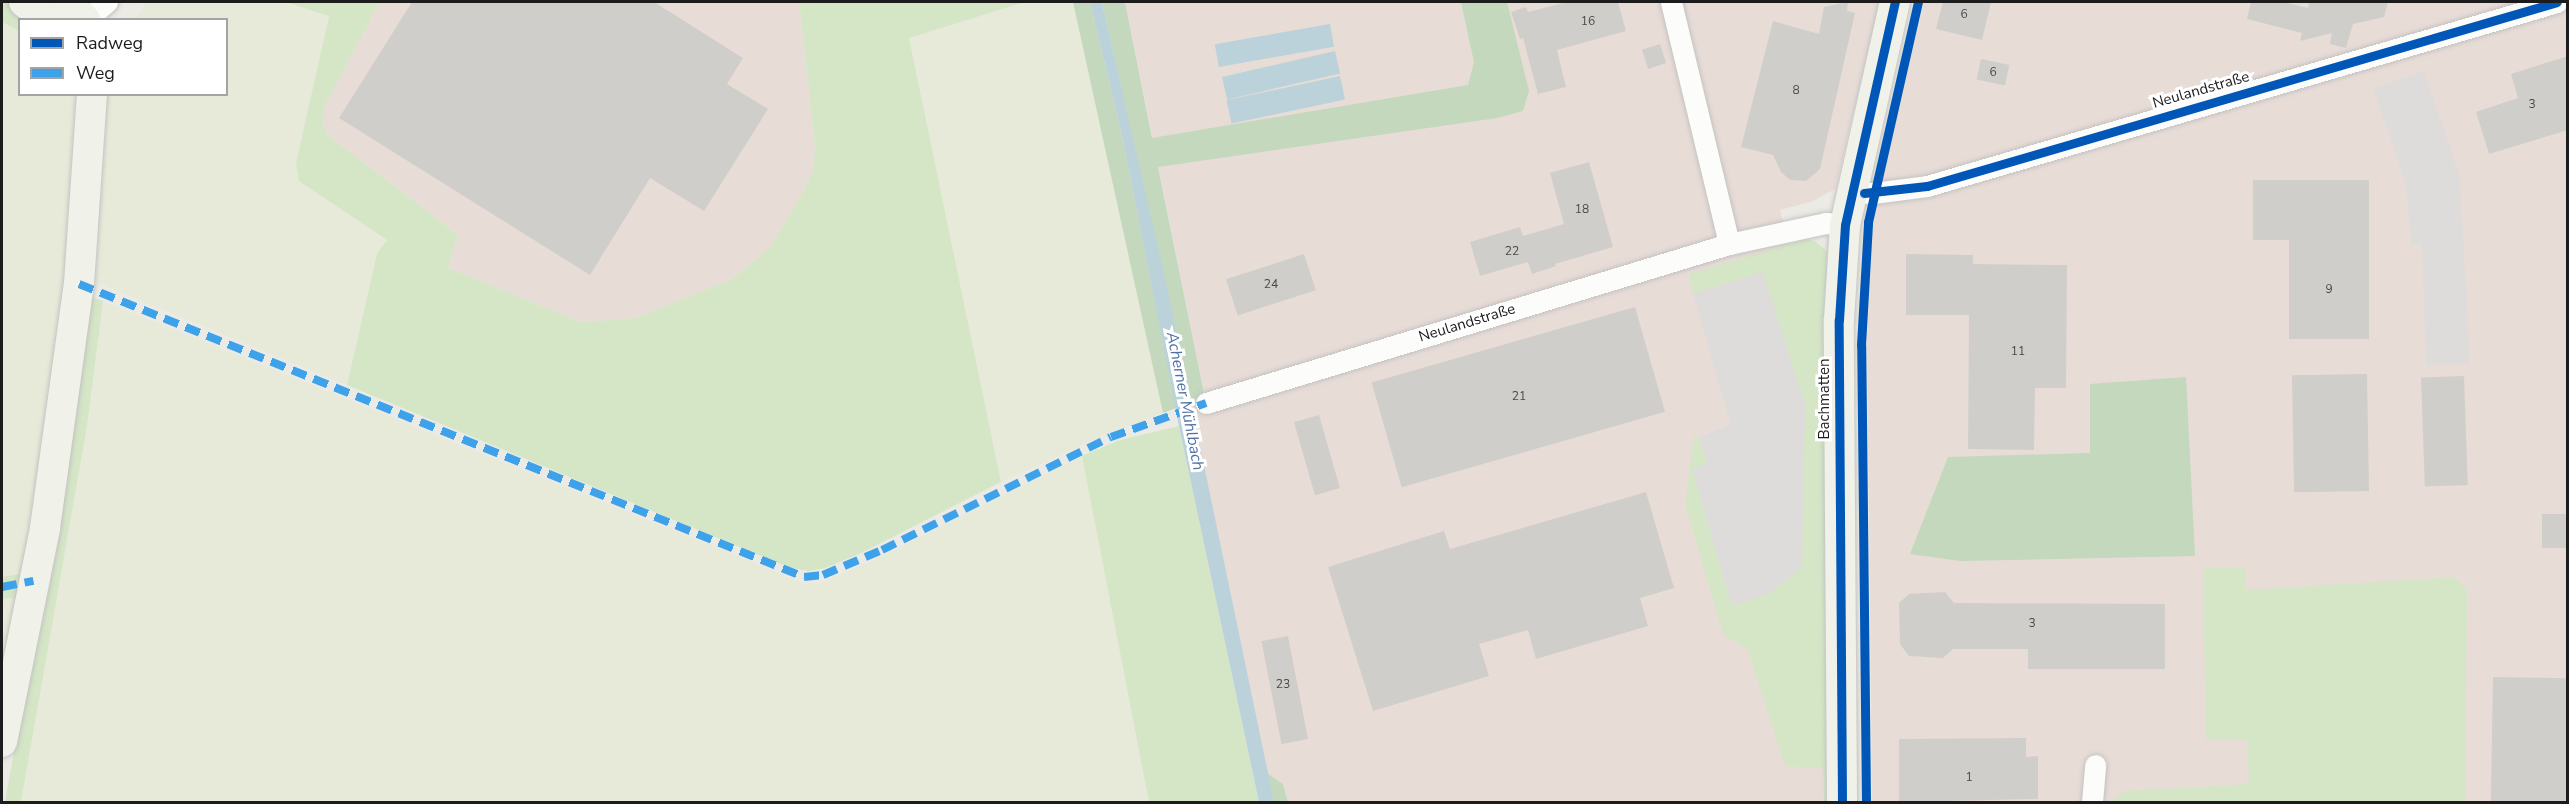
<!DOCTYPE html>
<html>
<head>
<meta charset="utf-8">
<style>
  body { margin:0 }
  #map { position:relative; width:2569px; height:804px; overflow:hidden; background:#ebeae5; font-family:"Nunito Sans",sans-serif }
  div>[style] { position:absolute }
  [style*='--x'] { left:calc(var(--x)*1px); top:calc(var(--y)*1px); width:calc(var(--w)*1px); rotate:calc(var(--a)*1deg) }
  .commercial>* { inset:0; background:#e8dcd7 }
  .farmland>* { inset:0; background:#e8ead9 }
  .grass>* { inset:0; background:#d4e6c6 }
  .forest>* { inset:0; background:#c3d8bc }
  .parking>* { inset:0; background:#dddcda }
  .water>* { inset:0; background:#bbd2db; transform-origin:0 0 }
  .building>* { inset:0; background:#d0ceca; transform-origin:0 0 }
  .roads { filter:drop-shadow(0 0 2px #c3c3c1) drop-shadow(0 0 2px #c3c3c1) }
  .street>* { height:21px; margin:-10.5px; padding:0 10.5px; transform-origin:10.5px; border-radius:10.5px; background:#fcfcfb }
  .secondary>* { height:30px; margin:-15px; padding:0 15px; transform-origin:15px; border-radius:15px; background:#f0f2e9 }
  .quiet>* { height:8px; margin-top:-4px; transform-origin:0; background:repeating-linear-gradient(90deg,#3da2ea 0 15px,transparent 0 23px) }
  .cycleway>* { height:9px; margin:-4.5px; padding:0 4.5px; transform-origin:4.5px; border-radius:4.5px; background:#0057b8 }
  span { translate:-50% -50%; white-space:nowrap; text-align:center; line-height:1.15; -webkit-text-stroke:6px #fff; paint-order:stroke }
  .number-label { font-size:12px; color:#494848 }
  .number-label span { -webkit-text-stroke-width:0 }
  .street-label { font-size:15px; color:#1c1c1c }
  .water-label { font-size:16px; color:#5171a3; font-style:italic }
  .frame { position:absolute; inset:0; border:3px solid #1c1c1c; pointer-events:none }
  .legend { position:absolute; left:18px; top:18px; width:210px; height:78px; box-sizing:border-box; background:#fff; border:2px solid #a4a4a4; margin:0; padding:8px 10px; list-style:none; font-size:18px; color:#1c1c1c }
  .legend li { display:flex; align-items:center; gap:12px; height:30px }
  .legend b { width:30px; border:2px solid #a4a4a4 }
</style>
</head>
<body>
<div id="map">
  <div class="commercial">
    <i style="clip-path:polygon(380px 2px,799px 2px,815px 146px,813px 170px,803px 192px,769px 249px,730px 280px,635px 318px,581px 322px,448px 268px,458px 235px,329px 136px,323px 124px,325px 105px)"></i>
    <i style="clip-path:polygon(1125px 2px,1880px 2px,1835px 189px,1813px 201px,1780px 210px,1829px 407px,1823px 802px,1288px 802px,1283px 784px,1267px 773px,1191px 402px,1205px 397px)"></i>
    <i style="clip-path:polygon(1924px 2px,2567px 2px,2567px 802px,1872px 802px,1867px 335px,1873px 215px)"></i>
  </div>
  <div class="farmland">
    <i style="clip-path:polygon(147px 2px,286px 2px,329px 15px,296px 163px,387px 240px,377px 254px,347px 385px,93px 281px,104px 95px,226px 94px,226px 20px,136px 19px)"></i>
    <i style="clip-path:polygon(1025px 2px,1073px 2px,1163px 413px,1109px 433px,1001px 482px,909px 38px)"></i>
    <i style="clip-path:polygon(2px 22px,19px 31px,20px 94px,78px 95px,71px 243px,45px 462px,21px 574px,8px 578px,2px 577px)"></i>
    <i style="clip-path:polygon(103px 301px,804px 583px,818px 584px,886px 554px,1082px 456px,1149px 802px,21px 802px,87px 426px)"></i>
    <i style="clip-path:polygon(18px 597px,2px 683px,2px 599px)"></i>
  </div>
  <div class="grass">
    <i style="clip-path:polygon(2px 2px,18px 6px,34px 19px,20px 20px,19px 31px,2px 22px)"></i>
    <i style="clip-path:polygon(286px 2px,380px 2px,325px 105px,323px 124px,329px 136px,458px 235px,448px 268px,581px 322px,635px 318px,730px 280px,769px 249px,803px 192px,813px 170px,815px 146px,799px 2px,1025px 2px,909px 38px,1001px 482px,861px 553px,825px 568px,809px 571px,788px 567px,347px 385px,377px 254px,387px 240px,299px 181px,296px 163px,329px 16px)"></i>
    <i style="clip-path:polygon(1807px 239px,1816px 242px,1827px 251px,1829px 263px,1831px 802px,1824px 802px,1823px 768px,1785px 766px,1748px 650px,1723px 634px,1685px 504px,1694px 436px,1699px 437px,1707px 464px,1692px 469px,1732px 606px,1763px 272px,1693px 294px,1689px 274px)"></i>
    <i style="clip-path:polygon(89px 296px,103px 301px,87px 426px,21px 802px,5px 802px,83px 366px)"></i>
    <i style="clip-path:polygon(1179px 426px,1259px 802px,1149px 802px,1082px 456px,1120px 440px)"></i>
    <i style="clip-path:polygon(2245px 567px,2245px 590px,2455px 577px,2467px 590px,2465px 802px,2111px 802px,2124px 791px,2249px 784px,2247px 739px,2206px 740px,2203px 568px)"></i>
    <i style="clip-path:polygon(21px 574px,18px 597px,2px 599px,2px 577px)"></i>
  </div>
  <div class="forest">
    <i style="clip-path:polygon(1073px 2px,1090px 2px,1123px 140px,1176px 408px,1163px 413px)"></i>
    <i style="clip-path:polygon(1102px 2px,1125px 2px,1152px 138px,1468px 85px,1474px 62px,1461px 2px,1507px 2px,1529px 91px,1523px 111px,1497px 118px,1158px 167px,1205px 398px,1191px 402px)"></i>
    <i style="clip-path:polygon(2186px 377px,2195px 556px,1960px 561px,1910px 554px,1948px 457px,2090px 453px,2090px 384px)"></i>
    <i style="clip-path:polygon(1267px 773px,1283px 784px,1288px 802px,1274px 802px)"></i>
  </div>
  <div class="parking">
    <i style="clip-path:polygon(2424px 71px,2460px 177px,2470px 364px,2426px 365px,2422px 244px,2411px 245px,2406px 184px,2373px 88px)"></i>
    <i style="clip-path:polygon(1763px 272px,1805px 404px,1802px 568px,1766px 595px,1732px 606px,1692px 469px,1707px 464px,1699px 437px,1731px 425px,1693px 294px)"></i>
  </div>
  <div class="water">
    <i style="clip-path:polygon(1090px 2px,1102px 2px,1108px 29px,1167px 287px,1274px 802px,1259px 802px,1179px 426px,1123px 140px)"></i>
    <i style="left:1330px;top:24px;width:23px;height:117px;rotate:80deg"></i>
    <i style="left:1335px;top:51px;width:23px;height:116px;rotate:77deg"></i>
    <i style="left:1340px;top:76px;width:24px;height:116px;rotate:78deg"></i>
  </div>
  <div class="building">
    <i style="clip-path:polygon(412px 2px,654px 2px,743px 58px,727px 84px,768px 109px,704px 211px,650px 178px,590px 275px,339px 118px)"></i>
    <i style="clip-path:polygon(1567px 2px,1618px 2px,1626px 31px,1557px 50px,1566px 87px,1538px 94px,1523px 38px,1520px 39px,1511px 12px,1526px 7px,1528px 12px)"></i>
    <i style="clip-path:polygon(1848px 2px,1847px 11px,1855px 13px,1820px 169px,1806px 181px,1790px 180px,1781px 172px,1773px 155px,1741px 147px,1773px 21px,1819px 34px,1824px 7px)"></i>
    <i style="clip-path:polygon(1943px 2px,1991px 2px,1982px 40px,1936px 29px)"></i>
    <i style="clip-path:polygon(2251px 2px,2283px 2px,2308px 8px,2309px 2px,2388px 2px,2384px 17px,2353px 24px,2346px 48px,2330px 44px,2332px 33px,2300px 41px,2302px 33px,2247px 19px)"></i>
    <i style="left:1660px;top:44px;width:20px;height:19px;rotate:72deg"></i>
    <i style="clip-path:polygon(2568px 56px,2568px 130px,2489px 154px,2476px 112px,2518px 98px,2511px 74px)"></i>
    <i style="left:1981px;top:59px;width:29px;height:21px;rotate:12deg"></i>
    <i style="clip-path:polygon(1589px 162px,1613px 247px,1555px 264px,1556px 266px,1532px 274px,1528px 262px,1480px 276px,1470px 242px,1520px 227px,1523px 236px,1564px 224px,1550px 173px)"></i>
    <i style="clip-path:polygon(2253px 180px,2369px 180px,2369px 339px,2289px 339px,2289px 240px,2253px 240px)"></i>
    <i style="left:1304px;top:254px;width:38px;height:82px;rotate:72deg"></i>
    <i style="clip-path:polygon(1906px 254px,1973px 255px,1973px 264px,2067px 265px,2066px 388px,2035px 388px,2034px 450px,1968px 449px,1969px 315px,1906px 315px)"></i>
    <i style="left:1635px;top:307px;width:109px;height:274px;rotate:74deg"></i>
    <i style="left:2367px;top:374px;width:117px;height:75px;rotate:89deg"></i>
    <i style="left:2464px;top:376px;width:109px;height:43px;rotate:88deg"></i>
    <i style="left:1319px;top:415px;width:76px;height:26px;rotate:74deg"></i>
    <i style="clip-path:polygon(1646px 492px,1674px 588px,1640px 598px,1648px 626px,1536px 659px,1528px 630px,1479px 644px,1489px 676px,1373px 711px,1328px 567px,1444px 531px,1450px 549px)"></i>
    <i style="left:2542px;top:514px;width:26px;height:34px"></i>
    <i style="clip-path:polygon(1945px 592px,1954px 603px,2165px 604px,2165px 669px,2028px 669px,2028px 649px,1953px 649px,1943px 658px,1909px 656px,1900px 644px,1899px 603px,1909px 594px)"></i>
    <i style="left:1288px;top:636px;width:105px;height:27px;rotate:79deg"></i>
    <i style="left:2493px;top:677px;width:75px;height:125px;rotate:1deg"></i>
    <i style="clip-path:polygon(2026px 738px,2026px 757px,2038px 756px,2038px 799px,1899px 802px,1899px 739px)"></i>
  </div>
  <div class="roads">
    <div class="street">
      <i style="--x:1671;--y:2;--w:249;--a:76.5"></i>
      <i style="--x:86;--y:20;--w:28;--a:-41"></i>
      <i style="--x:1852;--y:192;--w:21;--a:3"></i>
      <i style="--x:1873;--y:193;--w:54;--a:-7.4"></i>
      <i style="--x:1927;--y:186;--w:656;--a:-16.28"></i>
      <i style="--x:1206;--y:403;--w:547;--a:-16.91"></i>
      <i style="--x:1729;--y:244;--w:99;--a:-12.2"></i>
      <i style="--x:1826;--y:223;--w:19;--a:6"></i>
      <i style="--x:2092;--y:802;--w:37;--a:-85"></i>
    </div>
    <div class="secondary">
      <i style="--x:24;--y:2;--w:31;--a:36"></i>
      <i style="--x:66;--y:2;--w:26;--a:43"></i>
      <i style="--x:2;--y:742;--w:218;--a:-78.6"></i>
      <i style="--x:45;--y:528;--w:246;--a:-82.1"></i>
      <i style="--x:79;--y:284;--w:190;--a:-86.1"></i>
      <i style="--x:1842;--y:802;--w:482;--a:-90.4"></i>
      <i style="--x:1839;--y:320;--w:95;--a:-86.4"></i>
      <i style="--x:1845;--y:225;--w:229;--a:-77.4"></i>
    </div>
  </div>
  <div class="quiet">
    <i style="--x:79;--y:284;--w:782;--a:22.01"></i>
    <i style="--x:804;--y:577;--w:19;--a:-6"></i>
    <i style="--x:823;--y:575;--w:64;--a:-23"></i>
    <i style="--x:882;--y:550;--w:255;--a:-26.3"></i>
    <i style="--x:1111;--y:437;--w:101;--a:-19.7"></i>
    <i style="--x:2;--y:587;--w:32;--a:-11"></i>
  </div>
  <div class="cycleway">
    <i style="--x:1864;--y:193;--w:63;--a:-6.3"></i>
    <i style="--x:1927;--y:186;--w:656;--a:-16.28"></i>
    <i style="--x:1842;--y:802;--w:482;--a:-90.4"></i>
    <i style="--x:1839;--y:320;--w:95;--a:-86.4"></i>
    <i style="--x:1845;--y:225;--w:229;--a:-77.4"></i>
    <i style="--x:1866;--y:802;--w:457;--a:-90.6"></i>
    <i style="--x:1861;--y:345;--w:123;--a:-86.7"></i>
    <i style="--x:1868;--y:222;--w:226;--a:-77.2"></i>
  </div>
  <div class="number-label">
    <span style="left:1964px;top:15px">6</span>
    <span style="left:1588px;top:22px">16</span>
    <span style="left:1993px;top:73px">6</span>
    <span style="left:1796px;top:91px">8</span>
    <span style="left:2532px;top:105px">3</span>
    <span style="left:1582px;top:210px">18</span>
    <span style="left:1512px;top:252px">22</span>
    <span style="left:1271px;top:285px">24</span>
    <span style="left:2329px;top:290px">9</span>
    <span style="left:2018px;top:352px">11</span>
    <span style="left:1519px;top:397px">21</span>
    <span style="left:2032px;top:624px">3</span>
    <span style="left:1283px;top:685px">23</span>
    <span style="left:1969px;top:778px">1</span>
  </div>
  <div class="street-label">
    <span style="left:2201px;top:90px;rotate:-16deg">Neulandstraße</span>
    <span style="left:1467px;top:323px;rotate:-17deg">Neulandstraße</span>
    <span style="left:1825px;top:399px;rotate:-90deg">Bachmatten</span>
  </div>
  <div class="water-label">
    <span style="left:1185px;top:401px;rotate:79deg">Acherner Mühlbach</span>
  </div>
  <div class="frame"></div>
  <ul class="legend">
  <li><b style="height:8px;background:#0057b8"></b>Radweg</li>
  <li><b style="height:8px;background:#3da2ea"></b>Weg</li>
  </ul>
</div>
</body>
</html>
